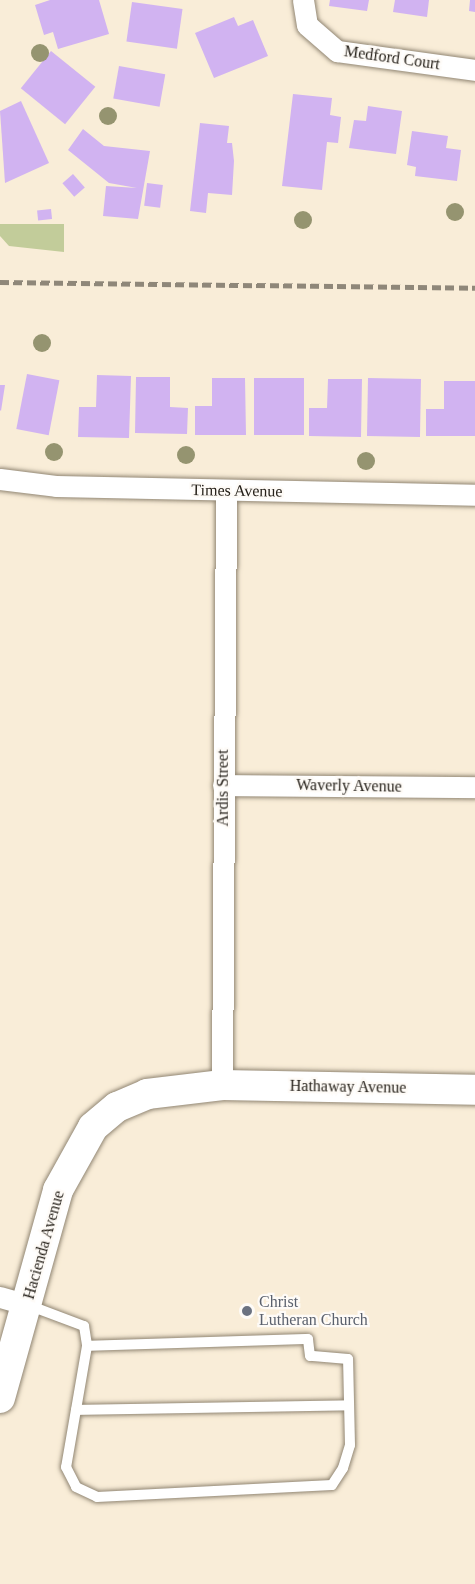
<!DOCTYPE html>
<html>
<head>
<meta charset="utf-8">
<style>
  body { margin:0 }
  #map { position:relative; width:475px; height:1584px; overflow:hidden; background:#f9edd8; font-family:"Times New Roman",serif }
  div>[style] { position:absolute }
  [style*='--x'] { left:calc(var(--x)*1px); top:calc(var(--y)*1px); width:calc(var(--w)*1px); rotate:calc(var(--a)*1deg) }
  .green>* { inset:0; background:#c2cc9a }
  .building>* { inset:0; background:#d1b3f1; transform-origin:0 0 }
  .roads { filter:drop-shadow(0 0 2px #918673) drop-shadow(0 0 2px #918673) }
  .lane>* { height:10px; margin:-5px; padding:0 5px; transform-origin:5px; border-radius:5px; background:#fff }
  .street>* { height:21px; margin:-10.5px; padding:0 10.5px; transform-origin:10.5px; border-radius:10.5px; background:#fff }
  .secondary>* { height:30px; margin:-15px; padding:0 15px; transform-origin:15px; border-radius:15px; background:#fff }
  .rail>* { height:4.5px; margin-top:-2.25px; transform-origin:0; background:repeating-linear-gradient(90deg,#8f8779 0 9px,transparent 0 13.5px) }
  .trees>* { width:18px; height:18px; margin:-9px; border-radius:50%; background:#959470 }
  .dots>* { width:16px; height:16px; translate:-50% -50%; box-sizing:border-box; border:3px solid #fefbf7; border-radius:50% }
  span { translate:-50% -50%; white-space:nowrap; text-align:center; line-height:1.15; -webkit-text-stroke:4.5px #fefbf7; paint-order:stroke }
  .street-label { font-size:16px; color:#27221b }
  .worship-label { font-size:16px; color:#5b616d }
  .left { translate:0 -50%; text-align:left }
</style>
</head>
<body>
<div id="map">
  <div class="green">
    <i style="clip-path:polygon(0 224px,64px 224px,64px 252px,9px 246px,0 236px)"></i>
  </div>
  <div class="building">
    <i style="clip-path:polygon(50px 0,99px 0,109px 34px,58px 49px,53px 32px,44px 35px,35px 5px)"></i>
    <i style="clip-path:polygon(330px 0,369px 0,367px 11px,329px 6px)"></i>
    <i style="clip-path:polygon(395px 0,429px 0,427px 17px,393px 12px)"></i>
    <i style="clip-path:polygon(470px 0,475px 0,475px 12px,469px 11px)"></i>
    <i style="left:132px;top:2px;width:51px;height:40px;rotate:8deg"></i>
    <i style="clip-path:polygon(234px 17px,238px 26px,253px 20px,268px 56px,214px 78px,195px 33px)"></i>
    <i style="left:51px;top:51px;width:57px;height:48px;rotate:39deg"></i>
    <i style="left:119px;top:66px;width:47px;height:33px;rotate:10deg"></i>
    <i style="clip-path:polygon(293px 94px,332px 98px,330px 115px,341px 117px,338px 143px,327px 142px,322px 190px,282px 186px)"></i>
    <i style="clip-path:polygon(21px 101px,49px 163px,5px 183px,0 111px)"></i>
    <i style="clip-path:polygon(368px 106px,402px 111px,396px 154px,349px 148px,354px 120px,366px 121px)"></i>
    <i style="clip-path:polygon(200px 123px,229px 126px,227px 143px,232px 143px,234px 161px,232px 195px,208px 193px,206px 213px,190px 211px)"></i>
    <i style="clip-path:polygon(83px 129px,104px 146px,150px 151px,138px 219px,103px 216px,106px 186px,137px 188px,109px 183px,68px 150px)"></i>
    <i style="clip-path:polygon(412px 131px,448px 136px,446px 148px,461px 150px,457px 181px,415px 176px,416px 167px,407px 165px)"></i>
    <i style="left:73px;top:174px;width:18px;height:14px;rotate:49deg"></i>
    <i style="left:147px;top:183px;width:16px;height:23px;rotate:7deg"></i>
    <i style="left:51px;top:209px;width:10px;height:14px;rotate:84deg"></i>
    <i style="left:27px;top:374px;width:33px;height:56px;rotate:11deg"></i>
    <i style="clip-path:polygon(97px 375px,131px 376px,129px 438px,78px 437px,79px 407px,96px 407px)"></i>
    <i style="clip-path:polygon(136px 377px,170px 377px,170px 407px,188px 408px,187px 434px,135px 433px)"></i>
    <i style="clip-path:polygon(212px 378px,245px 378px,246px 435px,195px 435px,195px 406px,212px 406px)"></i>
    <i style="left:254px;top:378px;width:50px;height:57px"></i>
    <i style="left:368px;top:378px;width:53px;height:58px;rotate:1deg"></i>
    <i style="clip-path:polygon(328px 379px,362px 379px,361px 437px,309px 436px,309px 408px,327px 408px)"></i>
    <i style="clip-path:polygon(444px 381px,475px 381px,475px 436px,426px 436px,426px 409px,444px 409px)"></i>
    <i style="clip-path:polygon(0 385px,5px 385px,1px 411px,0 410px)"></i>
  </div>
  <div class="roads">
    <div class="lane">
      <i style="--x:28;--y:1305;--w:60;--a:20.6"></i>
      <i style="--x:84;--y:1326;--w:20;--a:81"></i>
      <i style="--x:87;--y:1346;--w:123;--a:99.8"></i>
      <i style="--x:66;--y:1467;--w:22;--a:63"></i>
      <i style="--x:76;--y:1487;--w:23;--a:25"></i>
      <i style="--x:97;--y:1497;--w:235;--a:-2.9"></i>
      <i style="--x:332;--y:1485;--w:20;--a:-57"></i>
      <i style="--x:343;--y:1468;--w:24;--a:-73"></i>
      <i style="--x:350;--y:1445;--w:86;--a:-91.3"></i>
      <i style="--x:348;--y:1359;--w:38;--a:-175"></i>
      <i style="--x:310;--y:1356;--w:17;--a:-97"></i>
      <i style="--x:308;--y:1339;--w:221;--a:178.2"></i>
      <i style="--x:76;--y:1410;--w:273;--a:-1"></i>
    </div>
    <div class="street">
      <i style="--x:303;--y:0;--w:25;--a:81"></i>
      <i style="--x:307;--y:25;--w:40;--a:41"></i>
      <i style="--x:337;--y:51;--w:139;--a:7.8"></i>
      <i style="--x:0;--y:479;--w:56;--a:7.1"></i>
      <i style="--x:56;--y:486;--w:419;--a:1.2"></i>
      <i style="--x:223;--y:785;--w:252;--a:0.5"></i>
      <i style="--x:222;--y:1085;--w:594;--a:-89.61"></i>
      <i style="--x:0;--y:1297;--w:29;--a:16"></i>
    </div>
    <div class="secondary">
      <i style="--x:0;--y:1398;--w:216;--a:-74.4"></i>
      <i style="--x:58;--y:1190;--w:72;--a:-60.9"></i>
      <i style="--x:93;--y:1127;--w:31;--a:-40"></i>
      <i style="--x:117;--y:1107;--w:33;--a:-23"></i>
      <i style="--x:147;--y:1094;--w:76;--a:-6.8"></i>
      <i style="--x:222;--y:1085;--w:253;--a:1.1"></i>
    </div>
  </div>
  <div class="rail">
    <i style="--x:0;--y:282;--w:475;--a:0.7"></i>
  </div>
  <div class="trees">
    <i style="left:40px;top:53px"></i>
    <i style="left:108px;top:116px"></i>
    <i style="left:455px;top:212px"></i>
    <i style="left:303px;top:220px"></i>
    <i style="left:42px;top:343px"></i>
    <i style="left:54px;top:452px"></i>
    <i style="left:186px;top:455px"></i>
    <i style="left:366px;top:461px"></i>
  </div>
  <div class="dots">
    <i style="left:247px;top:1311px;background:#6b7280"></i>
  </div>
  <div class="street-label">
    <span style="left:392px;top:58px;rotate:8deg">Medford Court</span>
    <span style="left:237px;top:491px;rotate:1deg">Times Avenue</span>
    <span style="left:349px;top:786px;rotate:1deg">Waverly Avenue</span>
    <span style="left:223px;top:788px;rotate:-90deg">Ardis Street</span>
    <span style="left:348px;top:1087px;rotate:1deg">Hathaway Avenue</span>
    <span style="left:44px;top:1245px;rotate:-74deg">Hacienda Avenue</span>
  </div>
  <div class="worship-label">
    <span class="left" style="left:259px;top:1311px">Christ<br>Lutheran Church</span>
  </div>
</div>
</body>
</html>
